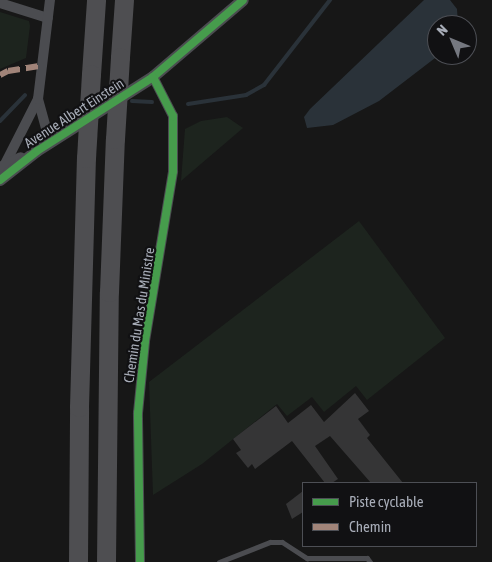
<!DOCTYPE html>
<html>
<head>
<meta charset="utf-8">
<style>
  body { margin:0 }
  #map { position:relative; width:492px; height:562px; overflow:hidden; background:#171717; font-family:"Asap Condensed",sans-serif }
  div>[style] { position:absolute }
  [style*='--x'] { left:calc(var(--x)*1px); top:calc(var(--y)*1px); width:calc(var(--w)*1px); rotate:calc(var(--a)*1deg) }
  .green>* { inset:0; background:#1d241e }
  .water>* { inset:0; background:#2a3239 }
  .stream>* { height:4px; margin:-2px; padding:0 2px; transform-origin:2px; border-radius:2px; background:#2a3239 }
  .building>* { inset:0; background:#353536 }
  .service>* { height:5px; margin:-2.5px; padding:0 2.5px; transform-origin:2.5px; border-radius:2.5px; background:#4b4c50 }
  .minor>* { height:10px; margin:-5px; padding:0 5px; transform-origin:5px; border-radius:5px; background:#4b4c50 }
  .tertiary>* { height:12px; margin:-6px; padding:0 6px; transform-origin:6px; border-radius:6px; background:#4b4c50 }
  .motorway>* { height:19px; margin:-9.5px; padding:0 9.5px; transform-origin:9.5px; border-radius:9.5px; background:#4e4e51 }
  .motorway-bridge>* { height:19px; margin:-9.5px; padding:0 9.5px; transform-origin:9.5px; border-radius:9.5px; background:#4e4e51 }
  .quiet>* { height:6px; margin-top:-3px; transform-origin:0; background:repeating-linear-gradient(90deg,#a18479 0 12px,transparent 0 18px) }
  .cycleway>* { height:8px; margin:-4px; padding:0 4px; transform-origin:4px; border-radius:4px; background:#469c4c }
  span { translate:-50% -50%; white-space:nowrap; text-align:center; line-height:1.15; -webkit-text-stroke:4.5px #111113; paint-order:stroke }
  .street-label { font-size:14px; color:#a8adb8 }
  .legend { position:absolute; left:302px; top:482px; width:175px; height:65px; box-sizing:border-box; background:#111113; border:1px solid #4d4f55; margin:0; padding:6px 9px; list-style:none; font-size:15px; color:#a8adb8 }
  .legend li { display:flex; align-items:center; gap:10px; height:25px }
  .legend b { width:25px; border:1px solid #4d4f55 }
  .north { position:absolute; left:427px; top:15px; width:50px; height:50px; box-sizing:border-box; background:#111113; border:1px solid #4d4f55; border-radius:50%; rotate:315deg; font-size:14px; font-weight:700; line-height:20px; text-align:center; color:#a8adb8 }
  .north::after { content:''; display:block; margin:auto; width:18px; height:22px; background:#757880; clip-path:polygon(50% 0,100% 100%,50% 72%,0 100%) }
</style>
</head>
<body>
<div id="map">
  <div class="green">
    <i style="clip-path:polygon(0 12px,29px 21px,30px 26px,26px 58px,0 69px)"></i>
    <i style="clip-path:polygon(227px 117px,243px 128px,181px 181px,185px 129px,201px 121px)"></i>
    <i style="clip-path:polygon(359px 221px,445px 338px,367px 400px,356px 386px,324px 412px,312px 397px,287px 416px,277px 404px,202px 464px,153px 495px,149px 382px)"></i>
  </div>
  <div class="water">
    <i style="clip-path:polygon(424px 0,450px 0,457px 9px,458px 25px,437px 25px,439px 55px,379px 101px,333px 125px,307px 128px,304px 117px,310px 109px)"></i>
  </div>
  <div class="stream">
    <i style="--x:132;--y:101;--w:20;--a:3"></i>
    <i style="--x:188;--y:104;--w:59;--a:-8.8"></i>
    <i style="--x:246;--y:95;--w:21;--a:-29"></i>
    <i style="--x:264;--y:85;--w:108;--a:-52.2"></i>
    <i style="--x:0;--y:121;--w:36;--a:-46"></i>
  </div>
  <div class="building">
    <i style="clip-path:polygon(355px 393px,369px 411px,358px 419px,370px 435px,367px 438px,403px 483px,371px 483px,330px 436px,315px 446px,338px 479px,332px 483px,325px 483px,292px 441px,255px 469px,252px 464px,248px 468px,236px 453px,241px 450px,233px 439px,276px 406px,288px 423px,311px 405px,324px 422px)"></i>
    <i style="clip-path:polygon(303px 491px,303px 512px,292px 519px,286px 504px)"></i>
  </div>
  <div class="service">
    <i style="--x:219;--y:562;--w:55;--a:-21.4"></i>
    <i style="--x:270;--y:542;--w:12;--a:0"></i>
    <i style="--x:282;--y:542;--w:30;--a:33"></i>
    <i style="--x:307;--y:558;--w:60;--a:0"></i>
    <i style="--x:367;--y:558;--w:5;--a:53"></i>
  </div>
  <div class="minor">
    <i style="--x:0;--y:3;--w:50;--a:17.4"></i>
    <i style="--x:38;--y:99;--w:46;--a:74.7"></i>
    <i style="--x:5;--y:164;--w:73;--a:-63.1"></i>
    <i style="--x:38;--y:99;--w:100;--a:-83.1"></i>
    <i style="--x:140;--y:562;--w:149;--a:-90.8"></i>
    <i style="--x:138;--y:413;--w:72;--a:-84.4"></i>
    <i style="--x:145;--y:341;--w:172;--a:-80.6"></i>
    <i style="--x:173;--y:171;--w:55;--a:-90"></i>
    <i style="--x:173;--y:116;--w:44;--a:-117.1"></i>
  </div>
  <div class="tertiary">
    <i style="--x:0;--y:168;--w:23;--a:-25"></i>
    <i style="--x:0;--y:180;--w:47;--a:-38.1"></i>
    <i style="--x:37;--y:151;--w:138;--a:-32.5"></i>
    <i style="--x:153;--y:77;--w:118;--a:-40.5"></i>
  </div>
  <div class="motorway">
    <i style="--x:120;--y:57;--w:57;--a:-86"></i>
    <i style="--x:91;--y:74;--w:74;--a:-86.1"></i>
    <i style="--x:78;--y:562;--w:155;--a:-89.6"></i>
    <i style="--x:79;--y:407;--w:249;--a:-88.4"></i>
    <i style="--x:106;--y:562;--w:270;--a:-89.4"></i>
    <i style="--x:109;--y:292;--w:153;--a:-87.8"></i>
  </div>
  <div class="motorway-bridge">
    <i style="--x:115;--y:139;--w:82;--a:-86.5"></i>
    <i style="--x:86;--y:158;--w:84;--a:-86.6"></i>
  </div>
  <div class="quiet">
    <i style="--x:0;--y:75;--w:9;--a:-27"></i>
    <i style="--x:8;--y:71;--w:33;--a:-9"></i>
  </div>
  <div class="cycleway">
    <i style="--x:0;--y:180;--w:47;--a:-38.1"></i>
    <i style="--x:37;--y:151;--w:138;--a:-32.5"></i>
    <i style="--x:153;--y:77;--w:118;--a:-40.5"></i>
    <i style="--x:140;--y:562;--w:149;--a:-90.8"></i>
    <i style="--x:138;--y:413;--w:72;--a:-84.4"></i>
    <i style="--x:145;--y:341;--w:172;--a:-80.6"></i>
    <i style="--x:173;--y:171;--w:55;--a:-90"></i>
    <i style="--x:173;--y:116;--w:44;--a:-117.1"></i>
  </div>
  <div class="street-label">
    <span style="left:74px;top:113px;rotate:-33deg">Avenue Albert Einstein</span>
    <span style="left:139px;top:315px;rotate:-81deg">Chemin du Mas du Ministre</span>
  </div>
  <ul class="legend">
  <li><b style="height:6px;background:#469c4c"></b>Piste cyclable</li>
  <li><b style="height:6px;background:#a18479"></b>Chemin</li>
  </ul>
  <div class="north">N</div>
</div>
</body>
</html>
